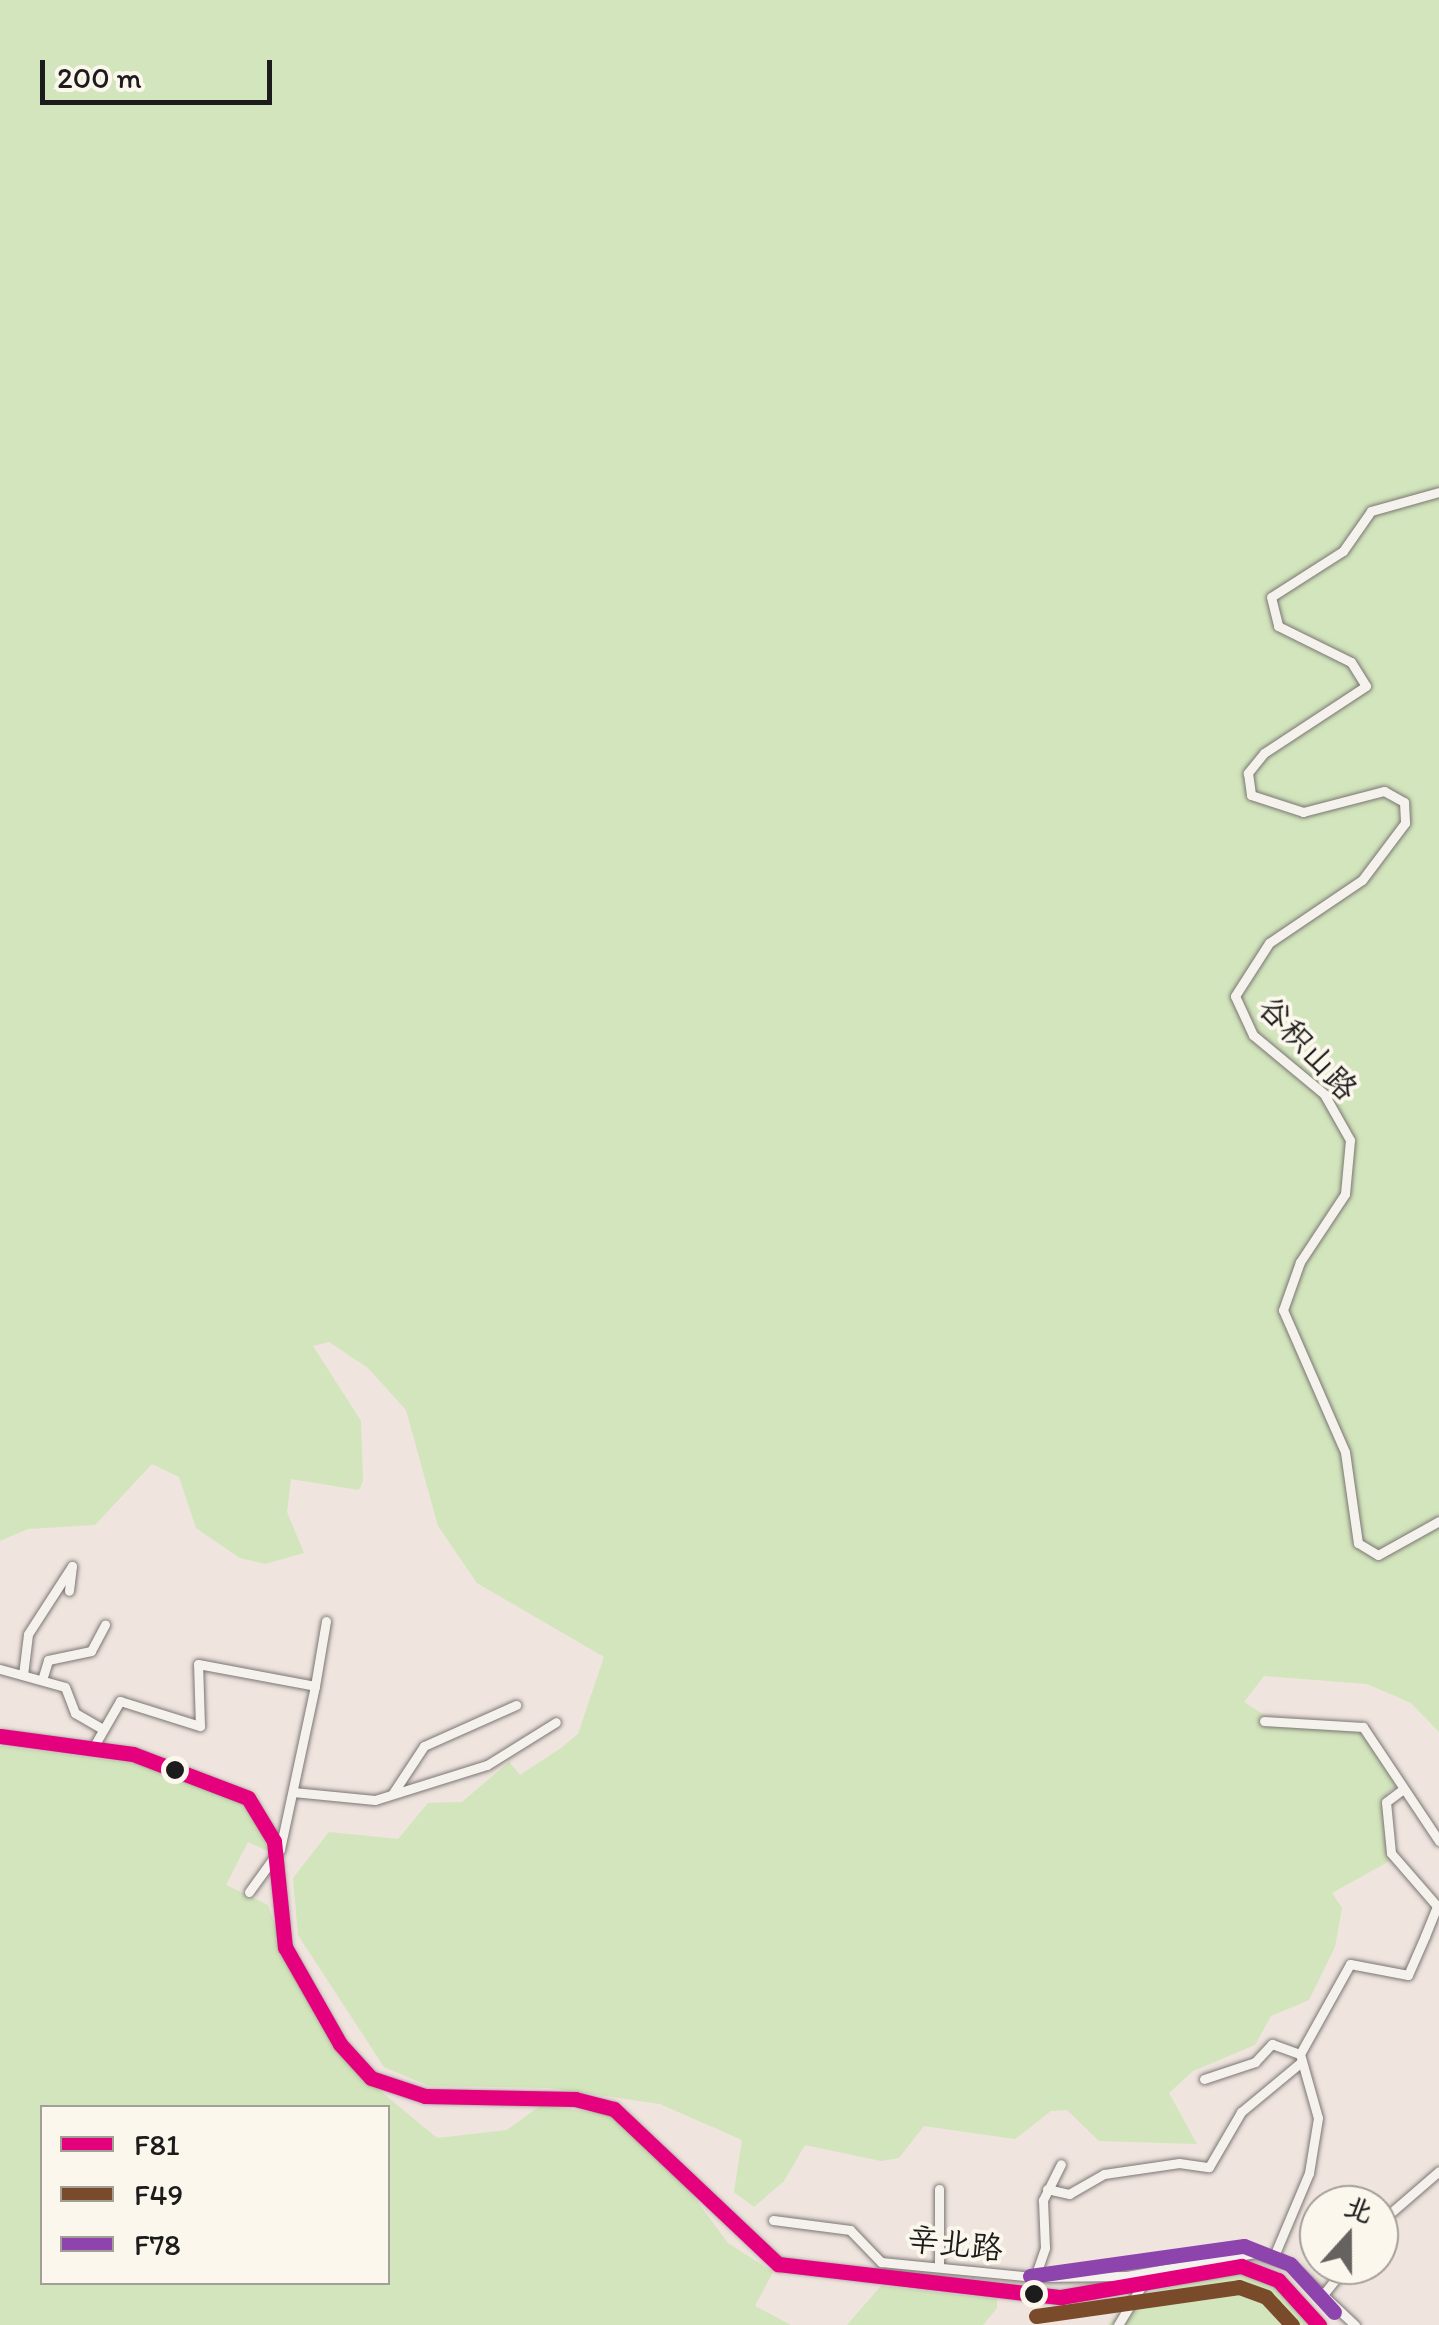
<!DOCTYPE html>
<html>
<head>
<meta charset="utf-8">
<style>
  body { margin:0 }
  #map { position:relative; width:1439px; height:2325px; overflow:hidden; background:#efe4de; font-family:Itim,"LXGW WenKai TC",sans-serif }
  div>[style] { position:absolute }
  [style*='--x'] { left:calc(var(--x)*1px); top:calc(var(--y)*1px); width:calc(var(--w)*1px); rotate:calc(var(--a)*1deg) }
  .green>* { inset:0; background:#d2e5bc }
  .roads { filter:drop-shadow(0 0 2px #7b7673) drop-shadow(0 0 2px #7b7673) }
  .minor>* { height:9px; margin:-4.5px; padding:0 4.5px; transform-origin:4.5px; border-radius:4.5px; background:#f5f2ee }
  .major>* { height:11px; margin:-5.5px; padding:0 5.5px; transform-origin:5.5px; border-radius:5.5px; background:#ece6db }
  .bus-1>* { height:15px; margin:-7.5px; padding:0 7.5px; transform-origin:7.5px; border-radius:7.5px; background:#e5007d }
  .bus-2>* { height:15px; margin:-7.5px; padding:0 7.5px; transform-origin:7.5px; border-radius:7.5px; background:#7a4b2a }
  .bus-3>* { height:15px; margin:-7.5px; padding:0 7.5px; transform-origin:7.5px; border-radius:7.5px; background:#8e44ad }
  .dots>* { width:28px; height:28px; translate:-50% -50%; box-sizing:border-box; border:5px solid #fbf7ec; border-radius:50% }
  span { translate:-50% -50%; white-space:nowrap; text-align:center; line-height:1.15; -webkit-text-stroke:8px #fbf7ec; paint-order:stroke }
  .street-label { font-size:32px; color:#1c1c1c }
  .legend { position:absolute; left:40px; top:2105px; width:350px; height:180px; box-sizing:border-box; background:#fbf7ec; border:2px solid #a29f99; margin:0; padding:12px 18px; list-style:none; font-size:30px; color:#1c1c1c }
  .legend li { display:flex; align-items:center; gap:20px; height:50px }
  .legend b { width:50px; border:2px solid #a29f99 }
  .north { position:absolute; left:1299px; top:2185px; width:100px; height:100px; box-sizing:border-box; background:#fbf7ec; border:2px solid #a29f99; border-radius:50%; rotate:21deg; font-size:28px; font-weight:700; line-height:40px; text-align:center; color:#1c1c1c }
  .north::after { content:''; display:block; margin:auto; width:35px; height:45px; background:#666260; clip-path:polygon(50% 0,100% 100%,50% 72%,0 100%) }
  .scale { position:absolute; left:40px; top:60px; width:232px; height:45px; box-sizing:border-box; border:5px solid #1c1c1c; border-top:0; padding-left:12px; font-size:30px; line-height:35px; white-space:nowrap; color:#1c1c1c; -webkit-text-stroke:8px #fbf7ec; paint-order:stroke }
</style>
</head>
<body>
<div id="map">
  <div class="green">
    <i style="clip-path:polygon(0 0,1439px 0,1439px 1732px,1411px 1703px,1367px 1684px,1264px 1676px,1244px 1702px,1275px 1722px,1357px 1728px,1400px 1783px,1387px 1793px,1395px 1858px,1332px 1893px,1342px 1908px,1335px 1947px,1309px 2000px,1271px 2016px,1255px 2045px,1193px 2071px,1169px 2093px,1197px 2144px,1099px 2141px,1067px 2110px,1051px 2111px,1015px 2139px,924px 2126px,899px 2158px,881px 2161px,805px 2145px,784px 2181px,754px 2207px,734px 2192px,742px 2140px,660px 2104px,550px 2088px,429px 2086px,384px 2067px,298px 1935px,293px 1878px,329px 1832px,398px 1839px,428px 1803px,462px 1802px,509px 1762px,520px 1775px,561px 1748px,578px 1734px,604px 1657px,477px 1583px,438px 1526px,406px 1410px,368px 1368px,329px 1342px,313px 1346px,361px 1421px,363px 1481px,359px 1490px,291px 1479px,287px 1512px,304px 1553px,265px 1564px,240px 1558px,196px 1528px,179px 1477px,152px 1464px,95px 1525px,28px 1529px,0 1541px)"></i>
    <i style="clip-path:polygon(evenodd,0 1746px,155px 1766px,236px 1799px,259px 1822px,268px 1851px,248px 1842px,226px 1885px,268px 1905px,289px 1965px,360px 2074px,437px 2138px,507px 2130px,540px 2106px,612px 2114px,663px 2155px,728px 2243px,773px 2272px,755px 2306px,791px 2325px,0 2325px,0 1746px,42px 2108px,388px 2108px,388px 2282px,42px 2282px,42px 2108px)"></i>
    <i style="clip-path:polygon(1230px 2274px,1267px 2280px,1312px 2325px,1108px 2325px,1149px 2292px)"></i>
    <i style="clip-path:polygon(881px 2286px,997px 2299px,997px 2308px,983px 2325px,847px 2325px)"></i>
  </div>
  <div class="roads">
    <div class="minor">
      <i style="--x:1439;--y:492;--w:71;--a:164.4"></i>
      <i style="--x:1371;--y:511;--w:49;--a:125"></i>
      <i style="--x:1343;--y:551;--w:85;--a:147.4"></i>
      <i style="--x:1271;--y:597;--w:30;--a:76"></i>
      <i style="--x:1278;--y:626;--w:81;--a:26.3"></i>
      <i style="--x:1351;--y:662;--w:28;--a:58"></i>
      <i style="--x:1366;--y:686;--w:122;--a:146.7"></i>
      <i style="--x:1264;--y:753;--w:26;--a:129"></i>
      <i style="--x:1248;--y:773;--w:22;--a:82"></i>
      <i style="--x:1251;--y:795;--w:55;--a:18.1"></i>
      <i style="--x:1303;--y:812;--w:84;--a:-14.5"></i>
      <i style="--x:1384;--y:791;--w:23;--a:29"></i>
      <i style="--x:1404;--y:802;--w:21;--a:87"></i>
      <i style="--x:1405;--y:823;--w:71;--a:127"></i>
      <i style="--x:1362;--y:880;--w:112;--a:145.9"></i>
      <i style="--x:1269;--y:943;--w:63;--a:122.7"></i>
      <i style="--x:1235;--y:996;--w:43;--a:65.2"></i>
      <i style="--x:1253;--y:1035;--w:92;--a:39.7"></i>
      <i style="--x:1324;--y:1094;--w:53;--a:60.5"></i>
      <i style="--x:1350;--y:1140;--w:54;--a:95.3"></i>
      <i style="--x:1345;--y:1194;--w:82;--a:123.5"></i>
      <i style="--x:1300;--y:1262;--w:51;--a:109.5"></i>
      <i style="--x:1283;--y:1310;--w:155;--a:66.4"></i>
      <i style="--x:1345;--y:1452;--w:92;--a:81.9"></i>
      <i style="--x:1358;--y:1543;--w:23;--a:31"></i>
      <i style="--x:1378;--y:1555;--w:70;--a:-29.1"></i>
      <i style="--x:0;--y:1669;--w:67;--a:15.5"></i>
      <i style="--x:65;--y:1687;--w:28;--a:69"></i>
      <i style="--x:75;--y:1713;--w:32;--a:30"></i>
      <i style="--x:23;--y:1675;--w:41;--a:-83"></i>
      <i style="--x:28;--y:1634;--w:81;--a:-57.1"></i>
      <i style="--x:72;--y:1566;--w:25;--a:97"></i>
      <i style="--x:42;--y:1680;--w:21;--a:-73"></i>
      <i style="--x:48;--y:1660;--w:44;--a:-11.8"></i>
      <i style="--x:91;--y:1651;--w:30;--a:-62"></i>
      <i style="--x:315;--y:1686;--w:66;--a:-80.4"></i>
      <i style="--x:1264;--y:1721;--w:99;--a:3.5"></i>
      <i style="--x:1363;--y:1727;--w:137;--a:56.3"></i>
      <i style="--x:94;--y:1746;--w:52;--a:-60"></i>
      <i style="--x:120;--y:1701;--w:84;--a:17.4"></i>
      <i style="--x:200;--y:1726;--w:62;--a:-91.8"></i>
      <i style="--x:198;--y:1664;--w:119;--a:10.6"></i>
      <i style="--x:315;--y:1686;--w:167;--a:102.1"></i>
      <i style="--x:280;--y:1849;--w:53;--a:125.8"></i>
      <i style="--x:293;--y:1792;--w:82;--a:5.6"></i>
      <i style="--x:375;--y:1800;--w:117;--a:-17.4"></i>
      <i style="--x:487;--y:1765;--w:81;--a:-31.9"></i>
      <i style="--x:393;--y:1793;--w:56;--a:-56.6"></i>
      <i style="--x:424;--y:1746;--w:101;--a:-24"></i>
      <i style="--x:1300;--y:2054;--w:103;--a:-60.9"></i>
      <i style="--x:1350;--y:1964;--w:59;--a:10.7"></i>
      <i style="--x:1408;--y:1975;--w:43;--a:-66.4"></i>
      <i style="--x:1425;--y:1936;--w:32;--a:-68"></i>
      <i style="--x:1437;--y:1906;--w:70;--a:-131"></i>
      <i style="--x:1391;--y:1853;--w:51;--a:-95.6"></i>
      <i style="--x:1386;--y:1802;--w:21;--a:-37"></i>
      <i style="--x:1204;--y:2079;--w:54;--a:-18.4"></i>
      <i style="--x:1255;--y:2062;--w:25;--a:-47"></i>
      <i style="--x:1272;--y:2044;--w:30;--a:20"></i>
      <i style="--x:1300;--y:2054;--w:66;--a:74.3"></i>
      <i style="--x:1318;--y:2118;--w:56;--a:99.3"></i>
      <i style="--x:1309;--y:2173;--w:90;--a:112.9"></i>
      <i style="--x:939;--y:2189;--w:78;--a:90"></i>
      <i style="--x:1047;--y:2189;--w:23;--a:13"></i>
      <i style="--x:1069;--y:2194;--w:40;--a:-29.7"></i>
      <i style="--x:1104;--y:2174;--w:76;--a:-8.3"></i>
      <i style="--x:1179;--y:2163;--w:30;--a:8"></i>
      <i style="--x:1209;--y:2167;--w:64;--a:-59.8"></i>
      <i style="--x:1241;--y:2112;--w:77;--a:-39.7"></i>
      <i style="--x:773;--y:2220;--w:78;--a:7.4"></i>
      <i style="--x:850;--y:2230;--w:45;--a:45.9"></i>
      <i style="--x:881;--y:2262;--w:155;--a:5.6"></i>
      <i style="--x:1035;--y:2277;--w:92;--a:-0.6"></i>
      <i style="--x:1127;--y:2276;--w:130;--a:-10.2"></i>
      <i style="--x:1255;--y:2253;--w:38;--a:18"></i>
      <i style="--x:1291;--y:2265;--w:88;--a:43.2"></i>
      <i style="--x:1379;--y:2223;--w:79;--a:-40.9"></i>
      <i style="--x:1035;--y:2277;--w:31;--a:-71"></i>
      <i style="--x:1045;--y:2248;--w:48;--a:-92.4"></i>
      <i style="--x:1043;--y:2200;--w:40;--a:-63.4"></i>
      <i style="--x:1326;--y:2291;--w:33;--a:-51"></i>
      <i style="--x:1118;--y:2325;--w:50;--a:-58.8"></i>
    </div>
    <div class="major">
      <i style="--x:0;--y:1736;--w:134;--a:7.7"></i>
      <i style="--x:133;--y:1754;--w:123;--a:20.9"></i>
      <i style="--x:248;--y:1798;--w:50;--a:58.8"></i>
      <i style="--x:274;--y:1841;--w:107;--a:84.1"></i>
      <i style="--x:285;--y:1947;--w:112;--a:60.4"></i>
      <i style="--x:340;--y:2044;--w:46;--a:47.6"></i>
      <i style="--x:371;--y:2078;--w:57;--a:18.4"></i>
      <i style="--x:425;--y:2096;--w:150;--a:1.1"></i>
      <i style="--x:575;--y:2099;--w:40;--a:14.4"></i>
      <i style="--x:614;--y:2109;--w:226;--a:43.4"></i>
      <i style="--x:778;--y:2264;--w:285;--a:6.7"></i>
      <i style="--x:1061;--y:2297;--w:183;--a:-9.8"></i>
      <i style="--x:1241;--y:2266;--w:40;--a:21"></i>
      <i style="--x:1278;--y:2280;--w:61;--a:47.7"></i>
    </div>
  </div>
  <div class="bus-1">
    <i style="--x:0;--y:1736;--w:134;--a:7.7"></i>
    <i style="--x:133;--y:1754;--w:123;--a:20.9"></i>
    <i style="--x:248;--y:1798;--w:50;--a:58.8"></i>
    <i style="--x:274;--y:1841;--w:107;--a:84.1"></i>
    <i style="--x:285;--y:1947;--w:112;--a:60.4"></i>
    <i style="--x:340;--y:2044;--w:46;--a:47.6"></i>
    <i style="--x:371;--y:2078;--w:57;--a:18.4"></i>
    <i style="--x:425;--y:2096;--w:150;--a:1.1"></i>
    <i style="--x:575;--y:2099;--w:40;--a:14.4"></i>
    <i style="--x:614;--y:2109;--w:226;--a:43.4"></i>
    <i style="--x:778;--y:2264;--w:285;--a:6.7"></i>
    <i style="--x:1061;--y:2297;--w:183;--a:-9.8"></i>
    <i style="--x:1241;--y:2266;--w:40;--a:21"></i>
    <i style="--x:1278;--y:2280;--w:61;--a:47.7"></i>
  </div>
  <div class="bus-2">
    <i style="--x:1036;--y:2316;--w:205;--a:-8.1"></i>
    <i style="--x:1239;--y:2287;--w:29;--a:20"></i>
    <i style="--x:1266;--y:2297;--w:38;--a:47"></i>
  </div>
  <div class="bus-3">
    <i style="--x:1030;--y:2276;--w:216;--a:-8"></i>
    <i style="--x:1244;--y:2246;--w:49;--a:21.4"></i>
    <i style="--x:1290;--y:2264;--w:65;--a:47.5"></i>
  </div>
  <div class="dots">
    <i style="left:175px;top:1770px;background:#1c1c1c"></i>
    <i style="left:1034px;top:2294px;background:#1c1c1c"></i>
  </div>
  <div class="street-label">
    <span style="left:1308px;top:1048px;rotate:47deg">谷积山路</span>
    <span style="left:955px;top:2244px;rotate:6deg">辛北路</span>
  </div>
  <ul class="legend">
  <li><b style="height:12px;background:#e5007d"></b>F81</li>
  <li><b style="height:12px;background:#7a4b2a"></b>F49</li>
  <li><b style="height:12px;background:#8e44ad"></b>F78</li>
  </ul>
  <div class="north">北</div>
  <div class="scale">200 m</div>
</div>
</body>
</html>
